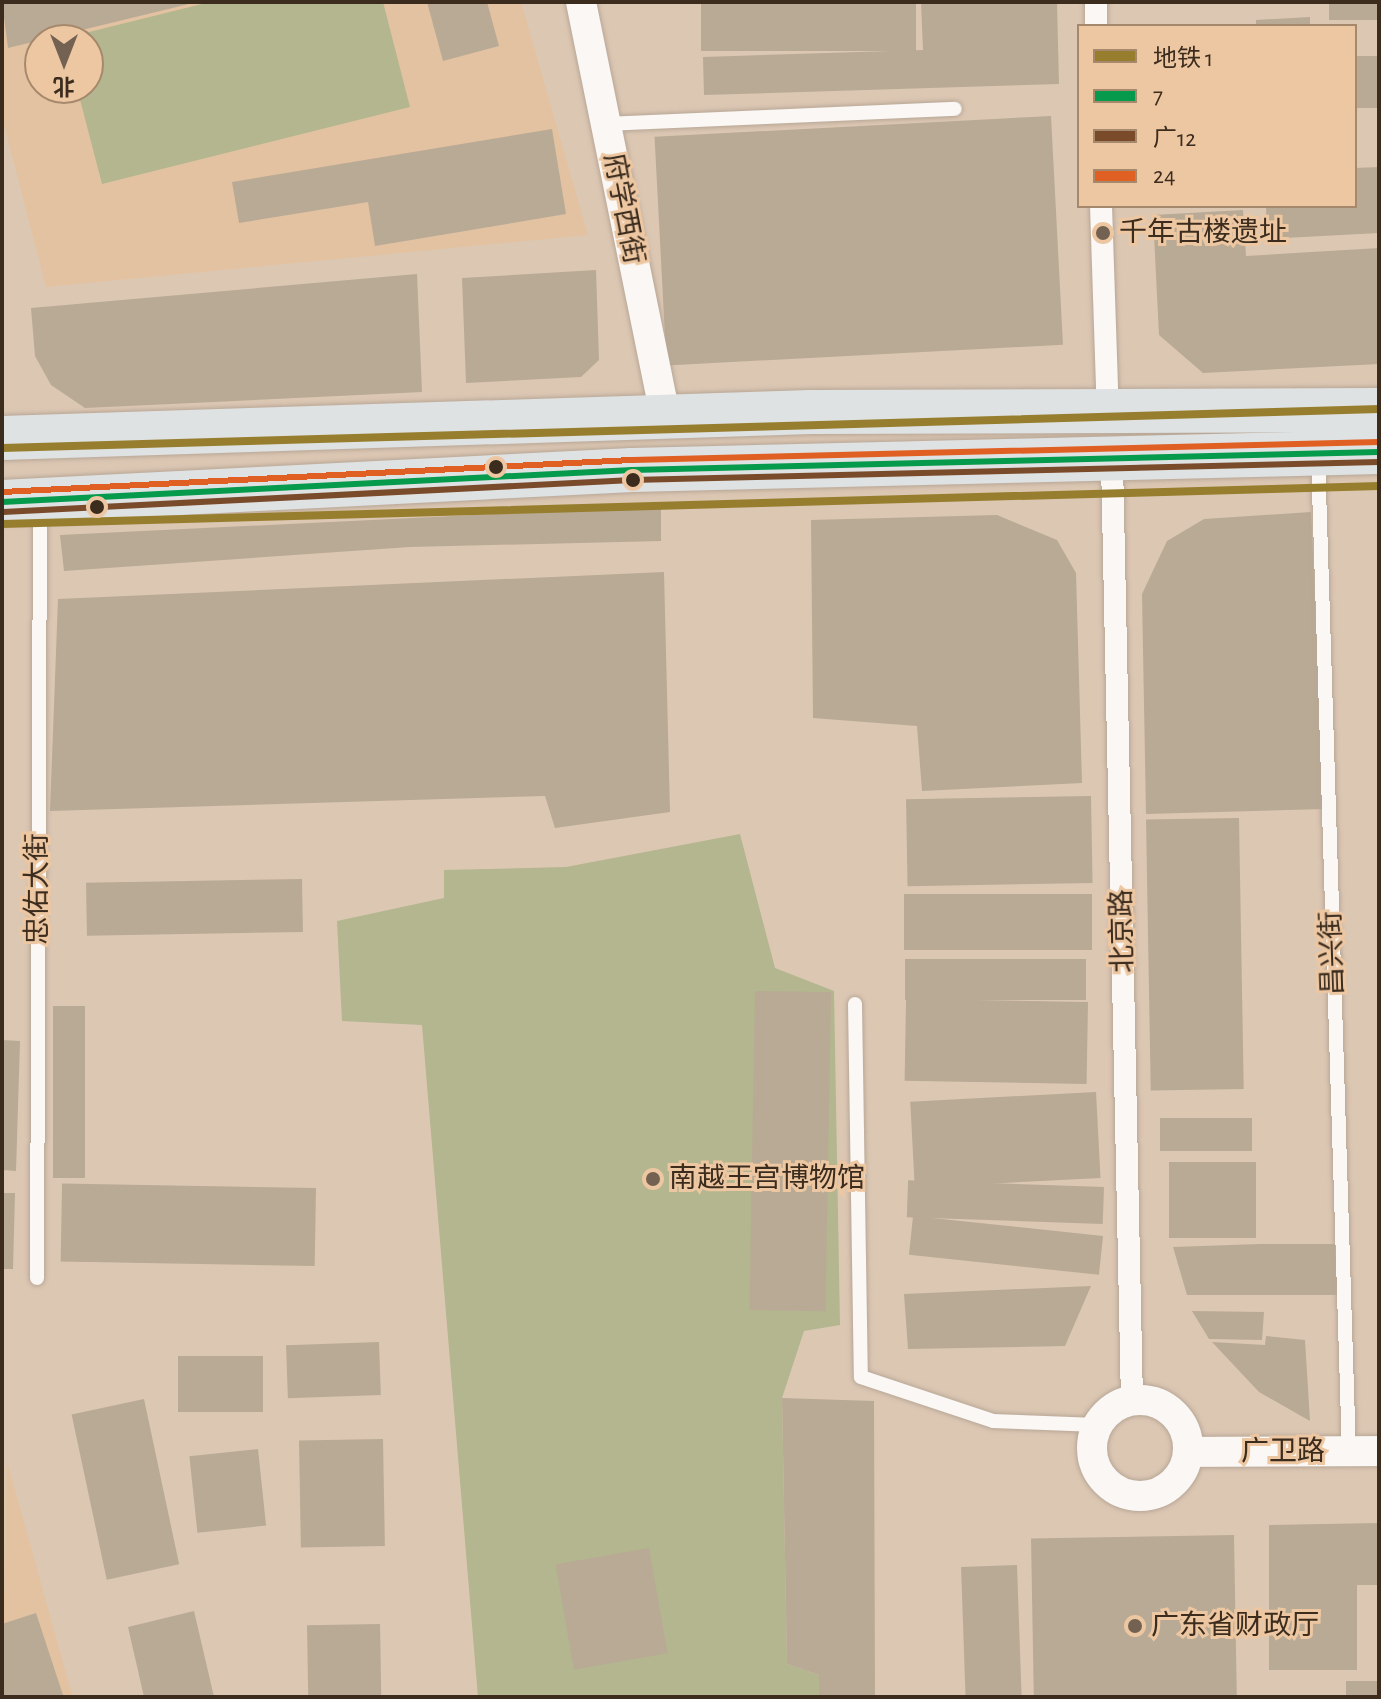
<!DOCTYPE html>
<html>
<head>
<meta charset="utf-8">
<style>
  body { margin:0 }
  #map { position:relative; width:1381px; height:1699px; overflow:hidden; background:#dcc7b3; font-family:"Alegreya Sans","Noto Sans SC",sans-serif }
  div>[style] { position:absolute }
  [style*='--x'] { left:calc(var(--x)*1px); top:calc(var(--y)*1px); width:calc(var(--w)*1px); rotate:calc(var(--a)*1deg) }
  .built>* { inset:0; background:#e3c2a1 }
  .green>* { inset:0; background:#b3b68e }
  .building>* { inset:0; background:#b9aa95; transform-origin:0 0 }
  .roads { filter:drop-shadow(0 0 2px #b8a797) drop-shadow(0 0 2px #b8a797) }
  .service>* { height:14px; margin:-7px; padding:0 7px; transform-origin:7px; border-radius:7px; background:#faf7f4 }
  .pedestrian>* { height:22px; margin:-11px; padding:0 11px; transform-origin:11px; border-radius:11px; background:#faf7f4 }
  .minor>* { height:30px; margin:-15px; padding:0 15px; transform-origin:15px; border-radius:15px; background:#faf7f4 }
  .minor>.ring { margin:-15px; padding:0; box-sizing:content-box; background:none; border:30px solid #faf7f4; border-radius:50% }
  .primary>* { height:44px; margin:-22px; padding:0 22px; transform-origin:22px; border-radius:22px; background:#dfe2e3 }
  .bus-1>* { height:6px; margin:-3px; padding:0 3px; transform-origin:3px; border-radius:3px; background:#069a4c }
  .bus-2>* { height:6px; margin:-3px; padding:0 3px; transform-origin:3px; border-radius:3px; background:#7a4b2a }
  .bus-3>* { height:6px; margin:-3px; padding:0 3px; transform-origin:3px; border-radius:3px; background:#e05f22 }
  .metro-1>* { height:8px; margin:-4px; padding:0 4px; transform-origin:4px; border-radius:4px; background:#977e2e }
  .dots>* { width:22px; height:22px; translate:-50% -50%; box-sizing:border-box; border:4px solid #edc7a2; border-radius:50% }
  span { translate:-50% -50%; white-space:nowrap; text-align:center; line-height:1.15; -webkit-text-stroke:6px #edc7a2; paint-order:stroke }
  .street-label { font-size:28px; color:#3b2c1e }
  .poi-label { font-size:28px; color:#3b2c1e }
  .left { translate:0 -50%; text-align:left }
  .frame { position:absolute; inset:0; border:4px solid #3b2c1e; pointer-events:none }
  .legend { position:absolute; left:1077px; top:24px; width:280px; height:184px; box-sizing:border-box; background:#edc7a2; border:2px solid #a6896d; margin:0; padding:10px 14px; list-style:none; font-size:24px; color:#3b2c1e }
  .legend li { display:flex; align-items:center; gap:16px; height:40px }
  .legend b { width:40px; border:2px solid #a6896d }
  .north { position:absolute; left:24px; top:24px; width:80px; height:80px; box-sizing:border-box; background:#edc7a2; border:2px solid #a6896d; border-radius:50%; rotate:180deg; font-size:22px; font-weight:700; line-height:32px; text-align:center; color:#3b2c1e }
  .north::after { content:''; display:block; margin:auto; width:28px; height:36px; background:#736252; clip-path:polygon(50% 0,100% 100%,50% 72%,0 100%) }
</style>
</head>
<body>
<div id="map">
  <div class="built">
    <i style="clip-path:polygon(evenodd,2px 2px,521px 2px,588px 235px,46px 287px,2px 117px,2px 2px,40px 40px,88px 40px,88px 88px,40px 88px,40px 40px)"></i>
    <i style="clip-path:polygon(7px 1461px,72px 1695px,67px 1697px,2px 1697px)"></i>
  </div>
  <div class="green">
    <i style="clip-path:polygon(210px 2px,383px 2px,410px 107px,102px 184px,77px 88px,88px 88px,88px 40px,65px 38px)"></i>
    <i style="clip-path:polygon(740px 834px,775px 968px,834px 991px,840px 1325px,804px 1331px,782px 1398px,787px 1664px,819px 1675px,819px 1697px,478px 1697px,422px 1025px,342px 1021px,337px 921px,444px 898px,444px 870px,566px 867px)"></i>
  </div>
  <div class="building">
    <i style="clip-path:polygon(2px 2px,193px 2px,193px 3px,8px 48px)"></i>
    <i style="clip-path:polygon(427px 2px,487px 2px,499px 46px,443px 61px)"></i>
    <i style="left:701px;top:2px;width:215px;height:49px"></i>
    <i style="clip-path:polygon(921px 2px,1057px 2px,1059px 84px,704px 95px,703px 57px,923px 50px)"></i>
    <i style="left:1329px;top:2px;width:50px;height:18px"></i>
    <i style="clip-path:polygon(1310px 17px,1310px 26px,1256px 26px,1256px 20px)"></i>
    <i style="left:1379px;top:56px;width:52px;height:24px;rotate:90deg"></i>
    <i style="left:1051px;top:116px;width:229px;height:397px;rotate:87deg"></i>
    <i style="clip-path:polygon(552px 129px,566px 214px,375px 246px,368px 202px,239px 223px,232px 182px)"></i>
    <i style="clip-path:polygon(1379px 167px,1379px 233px,1267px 239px,1266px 206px,1355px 206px,1355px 168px)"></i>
    <i style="clip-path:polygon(1243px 210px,1246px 256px,1379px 248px,1379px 364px,1203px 373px,1159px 335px,1153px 215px)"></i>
    <i style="clip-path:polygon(596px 270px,599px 360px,581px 377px,466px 383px,462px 278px)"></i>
    <i style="clip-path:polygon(417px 274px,422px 392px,85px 408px,51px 385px,35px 356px,31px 308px)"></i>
    <i style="clip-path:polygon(661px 506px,661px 541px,410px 547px,64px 571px,60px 535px)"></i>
    <i style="clip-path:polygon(1311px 512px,1325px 809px,1146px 814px,1142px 594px,1167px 541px,1204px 519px)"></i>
    <i style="clip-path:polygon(997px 515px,1057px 540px,1076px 573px,1082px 783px,922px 791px,917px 726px,813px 718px,811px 520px)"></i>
    <i style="clip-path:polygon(664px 572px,670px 812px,555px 828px,545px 796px,50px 811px,58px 599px)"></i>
    <i style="left:1091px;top:796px;width:87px;height:185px;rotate:89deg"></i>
    <i style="left:1239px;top:818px;width:271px;height:93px;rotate:89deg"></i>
    <i style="left:302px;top:879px;width:53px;height:216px;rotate:89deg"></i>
    <i style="left:1092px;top:894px;width:56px;height:188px;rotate:90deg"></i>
    <i style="left:905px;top:959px;width:181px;height:41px"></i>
    <i style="left:755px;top:991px;width:76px;height:319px;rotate:1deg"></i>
    <i style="left:1088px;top:1002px;width:82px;height:182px;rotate:91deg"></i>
    <i style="left:53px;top:1006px;width:32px;height:172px"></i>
    <i style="clip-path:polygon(2px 1040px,20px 1041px,16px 1171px,2px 1170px)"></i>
    <i style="left:1096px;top:1092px;width:86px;height:186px;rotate:87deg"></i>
    <i style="left:1252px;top:1118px;width:33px;height:92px;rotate:90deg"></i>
    <i style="left:1169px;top:1162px;width:87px;height:76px"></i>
    <i style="left:1104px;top:1187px;width:37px;height:196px;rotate:92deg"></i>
    <i style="left:316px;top:1188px;width:78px;height:254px;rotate:91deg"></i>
    <i style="clip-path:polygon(2px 1193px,15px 1193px,13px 1269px,2px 1269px)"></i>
    <i style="left:1103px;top:1236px;width:39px;height:191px;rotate:96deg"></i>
    <i style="clip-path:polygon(1260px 1244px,1335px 1244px,1338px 1295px,1187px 1295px,1173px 1247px)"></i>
    <i style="clip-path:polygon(1091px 1286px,1065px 1346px,908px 1349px,904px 1294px)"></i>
    <i style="clip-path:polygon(1192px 1311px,1264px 1312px,1262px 1340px,1209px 1339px)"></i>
    <i style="clip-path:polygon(1266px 1336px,1305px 1340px,1310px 1421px,1259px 1392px,1212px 1342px,1265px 1345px)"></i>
    <i style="left:379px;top:1342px;width:53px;height:93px;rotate:88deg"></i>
    <i style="left:178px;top:1356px;width:85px;height:56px"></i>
    <i style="clip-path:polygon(782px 1398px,874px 1401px,875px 1697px,819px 1697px,819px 1675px,787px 1664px)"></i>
    <i style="left:144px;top:1399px;width:169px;height:74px;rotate:78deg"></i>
    <i style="left:383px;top:1439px;width:107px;height:84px;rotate:89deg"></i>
    <i style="left:258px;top:1449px;width:77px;height:69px;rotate:84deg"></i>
    <i style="clip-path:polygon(1379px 1523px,1379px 1585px,1357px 1585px,1357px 1670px,1269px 1670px,1269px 1525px)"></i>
    <i style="left:1234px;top:1535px;width:162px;height:203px;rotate:89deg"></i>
    <i style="left:649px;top:1548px;width:107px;height:95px;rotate:80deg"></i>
    <i style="left:1017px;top:1565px;width:132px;height:56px;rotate:88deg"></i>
    <i style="clip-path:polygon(194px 1611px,214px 1697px,144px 1697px,128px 1627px)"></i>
    <i style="clip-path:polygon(36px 1613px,63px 1695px,2px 1697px,2px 1624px)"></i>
    <i style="left:380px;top:1624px;width:73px;height:73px;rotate:89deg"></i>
    <i style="left:1346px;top:1681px;width:33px;height:16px"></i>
  </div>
  <div class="roads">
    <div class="service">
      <i style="--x:606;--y:124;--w:349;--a:-2.5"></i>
      <i style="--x:1318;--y:456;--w:996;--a:88.22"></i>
      <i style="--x:855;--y:1004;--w:373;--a:89.1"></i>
      <i style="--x:861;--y:1377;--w:139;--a:18.4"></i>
      <i style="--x:993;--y:1421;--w:104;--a:2.2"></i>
      <i style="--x:37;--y:1278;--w:774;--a:-89.78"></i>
    </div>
    <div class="pedestrian">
      <i style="--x:1096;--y:2;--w:24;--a:90"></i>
      <i style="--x:1101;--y:206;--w:208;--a:88.1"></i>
      <i style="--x:1112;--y:462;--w:939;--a:88.78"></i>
    </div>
    <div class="minor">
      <i style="--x:581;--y:2;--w:422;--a:78.5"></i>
      <i class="ring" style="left:1092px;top:1400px;width:66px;height:66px"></i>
      <i style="--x:1188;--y:1452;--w:191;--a:-0.3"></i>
    </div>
    <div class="primary">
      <i style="--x:2;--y:438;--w:809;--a:-1.84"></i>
      <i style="--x:811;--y:412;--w:568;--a:-0.2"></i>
      <i style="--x:2;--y:502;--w:631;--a:-2.91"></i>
      <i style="--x:632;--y:470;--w:747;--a:-1.38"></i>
    </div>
  </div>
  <div class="bus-1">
    <i style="--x:2;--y:502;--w:631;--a:-2.91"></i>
    <i style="--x:632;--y:470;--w:747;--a:-1.38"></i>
  </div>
  <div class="bus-2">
    <i style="--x:3;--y:512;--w:630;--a:-2.91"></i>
    <i style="--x:632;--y:480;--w:747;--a:-1.38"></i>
  </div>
  <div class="bus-3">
    <i style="--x:2;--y:492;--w:631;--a:-2.91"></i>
    <i style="--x:632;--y:460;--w:747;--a:-1.38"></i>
  </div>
  <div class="metro-1">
    <i style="--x:2;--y:448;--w:1378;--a:-1.62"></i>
    <i style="--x:2;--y:524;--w:1378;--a:-1.58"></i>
  </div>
  <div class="dots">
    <i style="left:1103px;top:233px;background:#736252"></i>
    <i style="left:496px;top:467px;background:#3b2c1e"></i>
    <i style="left:633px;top:480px;background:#3b2c1e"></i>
    <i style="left:97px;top:507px;background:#3b2c1e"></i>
    <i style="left:653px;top:1179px;background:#736252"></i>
    <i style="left:1135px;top:1626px;background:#736252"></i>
  </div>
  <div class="street-label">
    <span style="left:623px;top:209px;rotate:79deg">府学西街</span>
    <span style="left:38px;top:889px;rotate:-90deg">忠佑大街</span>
    <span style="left:1123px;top:931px;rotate:-91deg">北京路</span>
    <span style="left:1333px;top:953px;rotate:-92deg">昌兴街</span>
    <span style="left:1283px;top:1452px">广卫路</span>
  </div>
  <div class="poi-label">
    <span class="left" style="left:1119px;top:233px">千年古楼遗址</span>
    <span class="left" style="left:669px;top:1179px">南越王宫博物馆</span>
    <span class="left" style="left:1151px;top:1626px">广东省财政厅</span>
  </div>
  <div class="frame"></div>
  <ul class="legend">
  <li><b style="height:10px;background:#977e2e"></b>地铁 1</li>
  <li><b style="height:10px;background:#069a4c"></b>7</li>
  <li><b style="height:10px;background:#7a4b2a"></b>广12</li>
  <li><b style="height:10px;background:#e05f22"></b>24</li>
  </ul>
  <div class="north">北</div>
</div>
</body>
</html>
